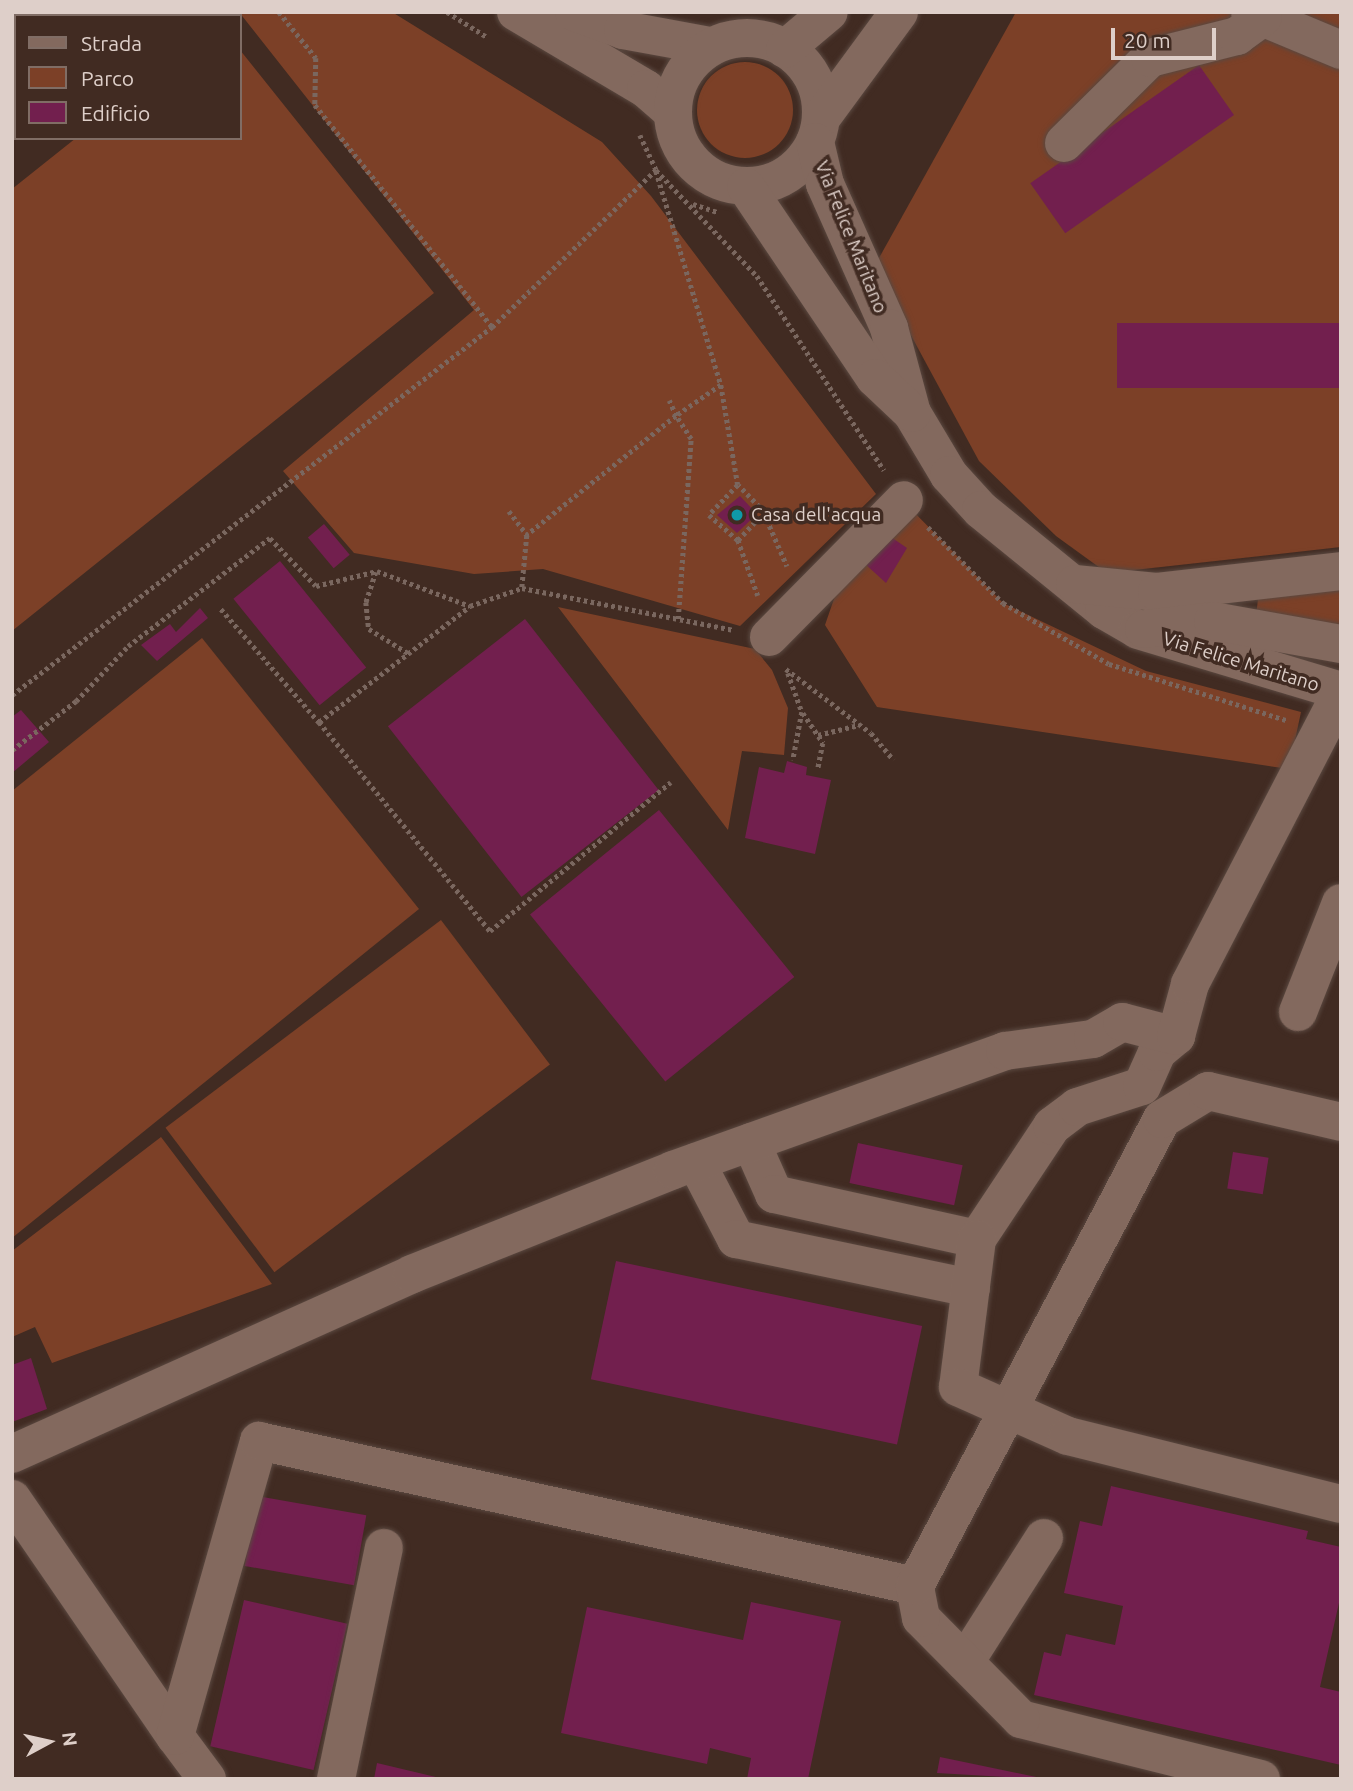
<!DOCTYPE html>
<html>
<head>
<meta charset="utf-8">
<style>
  body { margin:0 }
  #map { position:relative; width:1353px; height:1791px; overflow:hidden; background:#412b22; font-family:Ubuntu,sans-serif }
  div>[style] { position:absolute }
  [style*='--x'] { left:calc(var(--x)*1px); top:calc(var(--y)*1px); width:calc(var(--w)*1px); rotate:calc(var(--a)*1deg) }
  .green>* { inset:0; background:#7c4027; transform-origin:0 0 }
  .round { border-radius:50% }
  .building>* { inset:0; background:#721f4e; transform-origin:0 0 }
  .path>* { height:4.5px; margin-top:-2.25px; transform-origin:0; background:repeating-linear-gradient(90deg,#7a675f 0 3.5px,transparent 0 7px) }
  .roads { filter:drop-shadow(0 0 2px #5a4840) drop-shadow(0 0 2px #5a4840) }
  .minor>* { height:38px; margin:-19px; padding:0 19px; transform-origin:19px; border-radius:19px; background:#83695e }
  .minor>.ring { margin:-19px; padding:0; box-sizing:content-box; background:none; border:38px solid #83695e; border-radius:50% }
  .dots>* { width:19px; height:19px; translate:-50% -50%; box-sizing:border-box; border:4px solid #412b22; border-radius:50% }
  span { translate:-50% -50%; white-space:nowrap; text-align:center; line-height:1.15; -webkit-text-stroke:7px #412b22; paint-order:stroke }
  .street-label { font-size:19px; color:#decfc9 }
  .poi-label { font-size:19px; color:#decfc9 }
  .left { translate:0 -50%; text-align:left }
  .frame { position:absolute; inset:0; border:14px solid #decfc9; pointer-events:none }
  .legend { position:absolute; left:14px; top:14px; width:228px; height:126px; box-sizing:border-box; background:#412b22; border:2px solid #806d65; margin:0; padding:9px 12px; list-style:none; font-size:21px; color:#decfc9 }
  .legend li { display:flex; align-items:center; gap:14px; height:35px }
  .legend b { width:35px; border:2px solid #806d65 }
  .north { position:absolute; left:14px; top:1707px; width:70px; height:70px; -webkit-text-stroke:5px #412b22; paint-order:stroke; rotate:82deg; font-size:19px; font-weight:700; line-height:28px; text-align:center; color:#decfc9 }
  .north::after { content:''; display:block; margin:auto; width:24px; height:32px; background:#decfc9; clip-path:polygon(50% 0,100% 100%,50% 72%,0 100%) }
  .scale { position:absolute; left:1111px; top:28px; width:105px; height:32px; box-sizing:border-box; border:4px solid #decfc9; border-top:0; padding-left:9px; font-size:21px; line-height:24px; white-space:nowrap; color:#decfc9; -webkit-text-stroke:5px #412b22; paint-order:stroke }
</style>
</head>
<body>
<div id="map">
  <div class="green">
    <i style="clip-path:polygon(12px 12px,196px 12px,16px 16px,12px 127px)"></i>
    <i style="clip-path:polygon(239px 12px,392px 12px,602px 142px,651px 196px,876px 494px,740px 626px,543px 569px,474px 574px,354px 553px,283px 471px,474px 310px)"></i>
    <i style="clip-path:polygon(1016px 12px,1341px 12px,1341px 547px,1107px 573px,1056px 536px,979px 461px,874px 267px)"></i>
    <i style="clip-path:polygon(240px 50px,434px 293px,12px 631px,12px 189px,76px 138px,240px 138px)"></i>
    <i class="round" style="left:697px;top:62px;width:96px;height:96px"></i>
    <i style="clip-path:polygon(910px 508px,1003px 603px,1146px 671px,1301px 712px,1289px 769px,877px 707px,825px 625px,836px 593px)"></i>
    <i style="clip-path:polygon(1341px 587px,1341px 629px,1256px 616px,1258px 599px)"></i>
    <i style="clip-path:polygon(558px 607px,755px 649px,772px 670px,788px 708px,784px 755px,742px 751px,728px 830px)"></i>
    <i style="clip-path:polygon(202px 638px,419px 909px,12px 1238px,12px 791px)"></i>
    <i style="left:441px;top:920px;width:181px;height:345px;rotate:53deg"></i>
    <i style="clip-path:polygon(161px 1137px,272px 1284px,52px 1363px,35px 1327px,12px 1337px,12px 1251px)"></i>
  </div>
  <div class="building">
    <i style="left:1199px;top:65px;width:61px;height:206px;rotate:55deg"></i>
    <i style="left:1341px;top:323px;width:65px;height:224px;rotate:90deg"></i>
    <i style="clip-path:polygon(740px 496px,757px 514px,737px 533px,717px 515px)"></i>
    <i style="left:324px;top:524px;width:40px;height:21px;rotate:50deg"></i>
    <i style="clip-path:polygon(888px 535px,907px 548px,886px 583px,864px 563px)"></i>
    <i style="left:280px;top:561px;width:137px;height:60px;rotate:51deg"></i>
    <i style="clip-path:polygon(200px 608px,208px 618px,157px 661px,141px 645px,170px 624px,176px 632px)"></i>
    <i style="left:525px;top:619px;width:217px;height:174px;rotate:52deg"></i>
    <i style="clip-path:polygon(21px 710px,49px 742px,12px 773px,12px 717px)"></i>
    <i style="clip-path:polygon(787px 761px,807px 767px,806px 775px,831px 780px,815px 854px,745px 838px,759px 767px,784px 773px)"></i>
    <i style="left:659px;top:810px;width:215px;height:166px;rotate:51deg"></i>
    <i style="left:858px;top:1143px;width:107px;height:41px;rotate:12deg"></i>
    <i style="left:1233px;top:1152px;width:36px;height:37px;rotate:9deg"></i>
    <i style="left:616px;top:1261px;width:313px;height:121px;rotate:12deg"></i>
    <i style="clip-path:polygon(31px 1358px,47px 1409px,12px 1422px,12px 1365px)"></i>
    <i style="clip-path:polygon(1111px 1486px,1308px 1531px,1306px 1539px,1341px 1547px,1341px 1594px,1320px 1687px,1341px 1692px,1341px 1765px,1034px 1695px,1044px 1652px,1061px 1656px,1066px 1634px,1115px 1645px,1123px 1606px,1064px 1593px,1080px 1521px,1102px 1526px)"></i>
    <i style="left:257px;top:1496px;width:111px;height:71px;rotate:10deg"></i>
    <i style="left:244px;top:1600px;width:106px;height:150px;rotate:13deg"></i>
    <i style="clip-path:polygon(751px 1602px,841px 1621px,808px 1779px,747px 1779px,751px 1758px,710px 1748px,707px 1764px,561px 1733px,587px 1607px,743px 1640px)"></i>
    <i style="clip-path:polygon(940px 1757px,1041px 1778px,1041px 1779px,937px 1773px)"></i>
    <i style="clip-path:polygon(377px 1763px,440px 1778px,440px 1779px,374px 1779px)"></i>
  </div>
  <div class="path">
    <i style="--x:71;--y:12;--w:4;--a:63"></i>
    <i style="--x:279;--y:12;--w:59;--a:51.2"></i>
    <i style="--x:316;--y:58;--w:47;--a:91.2"></i>
    <i style="--x:315;--y:105;--w:284;--a:51.4"></i>
    <i style="--x:447;--y:12;--w:47;--a:32"></i>
    <i style="--x:172;--y:16;--w:6;--a:-39"></i>
    <i style="--x:640;--y:135;--w:38;--a:65"></i>
    <i style="--x:656;--y:170;--w:146;--a:46.4"></i>
    <i style="--x:757;--y:276;--w:232;--a:56.8"></i>
    <i style="--x:656;--y:171;--w:224;--a:73.1"></i>
    <i style="--x:721;--y:385;--w:55;--a:145.4"></i>
    <i style="--x:676;--y:416;--w:17;--a:-114"></i>
    <i style="--x:693;--y:204;--w:26;--a:18"></i>
    <i style="--x:721;--y:385;--w:101;--a:80.4"></i>
    <i style="--x:509;--y:511;--w:30;--a:53"></i>
    <i style="--x:764;--y:513;--w:58;--a:66.5"></i>
    <i style="--x:928;--y:527;--w:107;--a:45.4"></i>
    <i style="--x:1003;--y:603;--w:122;--a:29.9"></i>
    <i style="--x:1109;--y:664;--w:186;--a:17.6"></i>
    <i style="--x:738;--y:540;--w:38;--a:-47"></i>
    <i style="--x:764;--y:512;--w:37;--a:-134"></i>
    <i style="--x:738;--y:485;--w:42;--a:134"></i>
    <i style="--x:709;--y:515;--w:38;--a:41"></i>
    <i style="--x:738;--y:540;--w:59;--a:70.3"></i>
    <i style="--x:376;--y:572;--w:32;--a:108"></i>
    <i style="--x:366;--y:602;--w:27;--a:84"></i>
    <i style="--x:369;--y:629;--w:46;--a:31.6"></i>
    <i style="--x:221;--y:609;--w:150;--a:49.1"></i>
    <i style="--x:319;--y:722;--w:190;--a:-37.5"></i>
    <i style="--x:470;--y:606;--w:55;--a:-19.1"></i>
    <i style="--x:678;--y:619;--w:180;--a:-85.9"></i>
    <i style="--x:691;--y:439;--w:27;--a:-123"></i>
    <i style="--x:676;--y:416;--w:191;--a:141.4"></i>
    <i style="--x:527;--y:535;--w:53;--a:95.4"></i>
    <i style="--x:522;--y:588;--w:216;--a:11.2"></i>
    <i style="--x:786;--y:669;--w:106;--a:37"></i>
    <i style="--x:871;--y:733;--w:35;--a:50"></i>
    <i style="--x:788;--y:673;--w:41;--a:70.3"></i>
    <i style="--x:802;--y:712;--w:49;--a:100.6"></i>
    <i style="--x:12;--y:695;--w:605;--a:-37.48"></i>
    <i style="--x:492;--y:327;--w:227;--a:-43.8"></i>
    <i style="--x:803;--y:713;--w:36;--a:56"></i>
    <i style="--x:823;--y:743;--w:25;--a:101"></i>
    <i style="--x:319;--y:722;--w:270;--a:50.7"></i>
    <i style="--x:490;--y:931;--w:234;--a:-39.5"></i>
    <i style="--x:818;--y:735;--w:42;--a:-13.7"></i>
    <i style="--x:12;--y:750;--w:81;--a:-37.4"></i>
    <i style="--x:76;--y:701;--w:76;--a:-46.6"></i>
    <i style="--x:128;--y:646;--w:178;--a:-37.3"></i>
    <i style="--x:270;--y:538;--w:66;--a:46.2"></i>
    <i style="--x:316;--y:586;--w:63;--a:-13.8"></i>
    <i style="--x:377;--y:571;--w:99;--a:20.6"></i>
  </div>
  <div class="roads">
    <div class="minor">
      <i style="--x:516;--y:12;--w:151;--a:30.6"></i>
      <i style="--x:646;--y:89;--w:35;--a:41"></i>
      <i style="--x:574;--y:12;--w:52;--a:20.2"></i>
      <i style="--x:623;--y:30;--w:88;--a:10.4"></i>
      <i style="--x:1250;--y:12;--w:99;--a:22.7"></i>
      <i class="ring" style="left:673px;top:38px;width:110px;height:110px"></i>
      <i style="--x:785;--y:49;--w:57;--a:-40.1"></i>
      <i style="--x:822;--y:117;--w:130;--a:-53.7"></i>
      <i style="--x:815;--y:142;--w:43;--a:76.6"></i>
      <i style="--x:825;--y:184;--w:158;--a:66"></i>
      <i style="--x:889;--y:328;--w:88;--a:74.9"></i>
      <i style="--x:912;--y:413;--w:72;--a:59.2"></i>
      <i style="--x:949;--y:475;--w:47;--a:47.6"></i>
      <i style="--x:981;--y:510;--w:159;--a:39.1"></i>
      <i style="--x:1104;--y:610;--w:39;--a:30"></i>
      <i style="--x:1138;--y:630;--w:212;--a:16.7"></i>
      <i style="--x:1064;--y:143;--w:121;--a:-44.7"></i>
      <i style="--x:1150;--y:58;--w:90;--a:-14.2"></i>
      <i style="--x:1237;--y:36;--w:32;--a:-36"></i>
      <i style="--x:746;--y:187;--w:230;--a:56"></i>
      <i style="--x:875;--y:378;--w:51;--a:43.4"></i>
      <i style="--x:1075;--y:584;--w:82;--a:5.6"></i>
      <i style="--x:1157;--y:592;--w:185;--a:-6.5"></i>
      <i style="--x:1144;--y:629;--w:69;--a:-6.6"></i>
      <i style="--x:1213;--y:621;--w:130;--a:10.2"></i>
      <i style="--x:769;--y:637;--w:192;--a:-45.4"></i>
      <i style="--x:1298;--y:1012;--w:117;--a:-68.5"></i>
      <i style="--x:751;--y:1142;--w:57;--a:66.1"></i>
      <i style="--x:774;--y:1194;--w:208;--a:12.5"></i>
      <i style="--x:977;--y:1239;--w:136;--a:-56.4"></i>
      <i style="--x:1052;--y:1126;--w:31;--a:-37"></i>
      <i style="--x:1077;--y:1107;--w:68;--a:-17.9"></i>
      <i style="--x:1142;--y:1086;--w:37;--a:-66"></i>
      <i style="--x:1157;--y:1052;--w:25;--a:-40"></i>
      <i style="--x:696;--y:1162;--w:87;--a:62.5"></i>
      <i style="--x:736;--y:1239;--w:240;--a:11.8"></i>
      <i style="--x:977;--y:1239;--w:149;--a:97.3"></i>
      <i style="--x:958;--y:1387;--w:120;--a:24"></i>
      <i style="--x:1068;--y:1436;--w:281;--a:14"></i>
      <i style="--x:12;--y:1454;--w:439;--a:-24.2"></i>
      <i style="--x:412;--y:1274;--w:281;--a:-21.7"></i>
      <i style="--x:673;--y:1170;--w:353;--a:-19.7"></i>
      <i style="--x:1005;--y:1051;--w:89;--a:-7.8"></i>
      <i style="--x:1093;--y:1039;--w:34;--a:-30"></i>
      <i style="--x:1122;--y:1022;--w:56;--a:14.5"></i>
      <i style="--x:1176;--y:1036;--w:54;--a:-74.9"></i>
      <i style="--x:1190;--y:984;--w:328;--a:-62.6"></i>
      <i style="--x:12;--y:1499;--w:288;--a:55.5"></i>
      <i style="--x:965;--y:1662;--w:147;--a:-57.5"></i>
      <i style="--x:207;--y:1779;--w:54;--a:-126.7"></i>
      <i style="--x:175;--y:1736;--w:307;--a:-74.1"></i>
      <i style="--x:259;--y:1441;--w:672;--a:12.46"></i>
      <i style="--x:336;--y:1779;--w:236;--a:-78.3"></i>
      <i style="--x:1261;--y:1779;--w:247;--a:-166"></i>
      <i style="--x:1021;--y:1719;--w:142;--a:-134.7"></i>
      <i style="--x:921;--y:1618;--w:33;--a:-101"></i>
      <i style="--x:915;--y:1586;--w:528;--a:-62.13"></i>
      <i style="--x:1162;--y:1119;--w:54;--a:-31.3"></i>
      <i style="--x:1208;--y:1091;--w:137;--a:13.1"></i>
    </div>
  </div>
  <div class="dots">
    <i style="left:737px;top:515px;background:#0f9aa8"></i>
  </div>
  <div class="street-label">
    <span style="left:851px;top:237px;rotate:68deg">Via Felice Maritano</span>
    <span style="left:1241px;top:662px;rotate:17deg">Via Felice Maritano</span>
  </div>
  <div class="poi-label">
    <span class="left" style="left:751px;top:515px">Casa dell'acqua</span>
  </div>
  <div class="frame"></div>
  <ul class="legend">
  <li><b style="height:9px;background:#83695e"></b>Strada</li>
  <li><b style="height:19px;background:#7c4027"></b>Parco</li>
  <li><b style="height:19px;background:#721f4e"></b>Edificio</li>
  </ul>
  <div class="north">N</div>
  <div class="scale">20 m</div>
</div>
</body>
</html>
